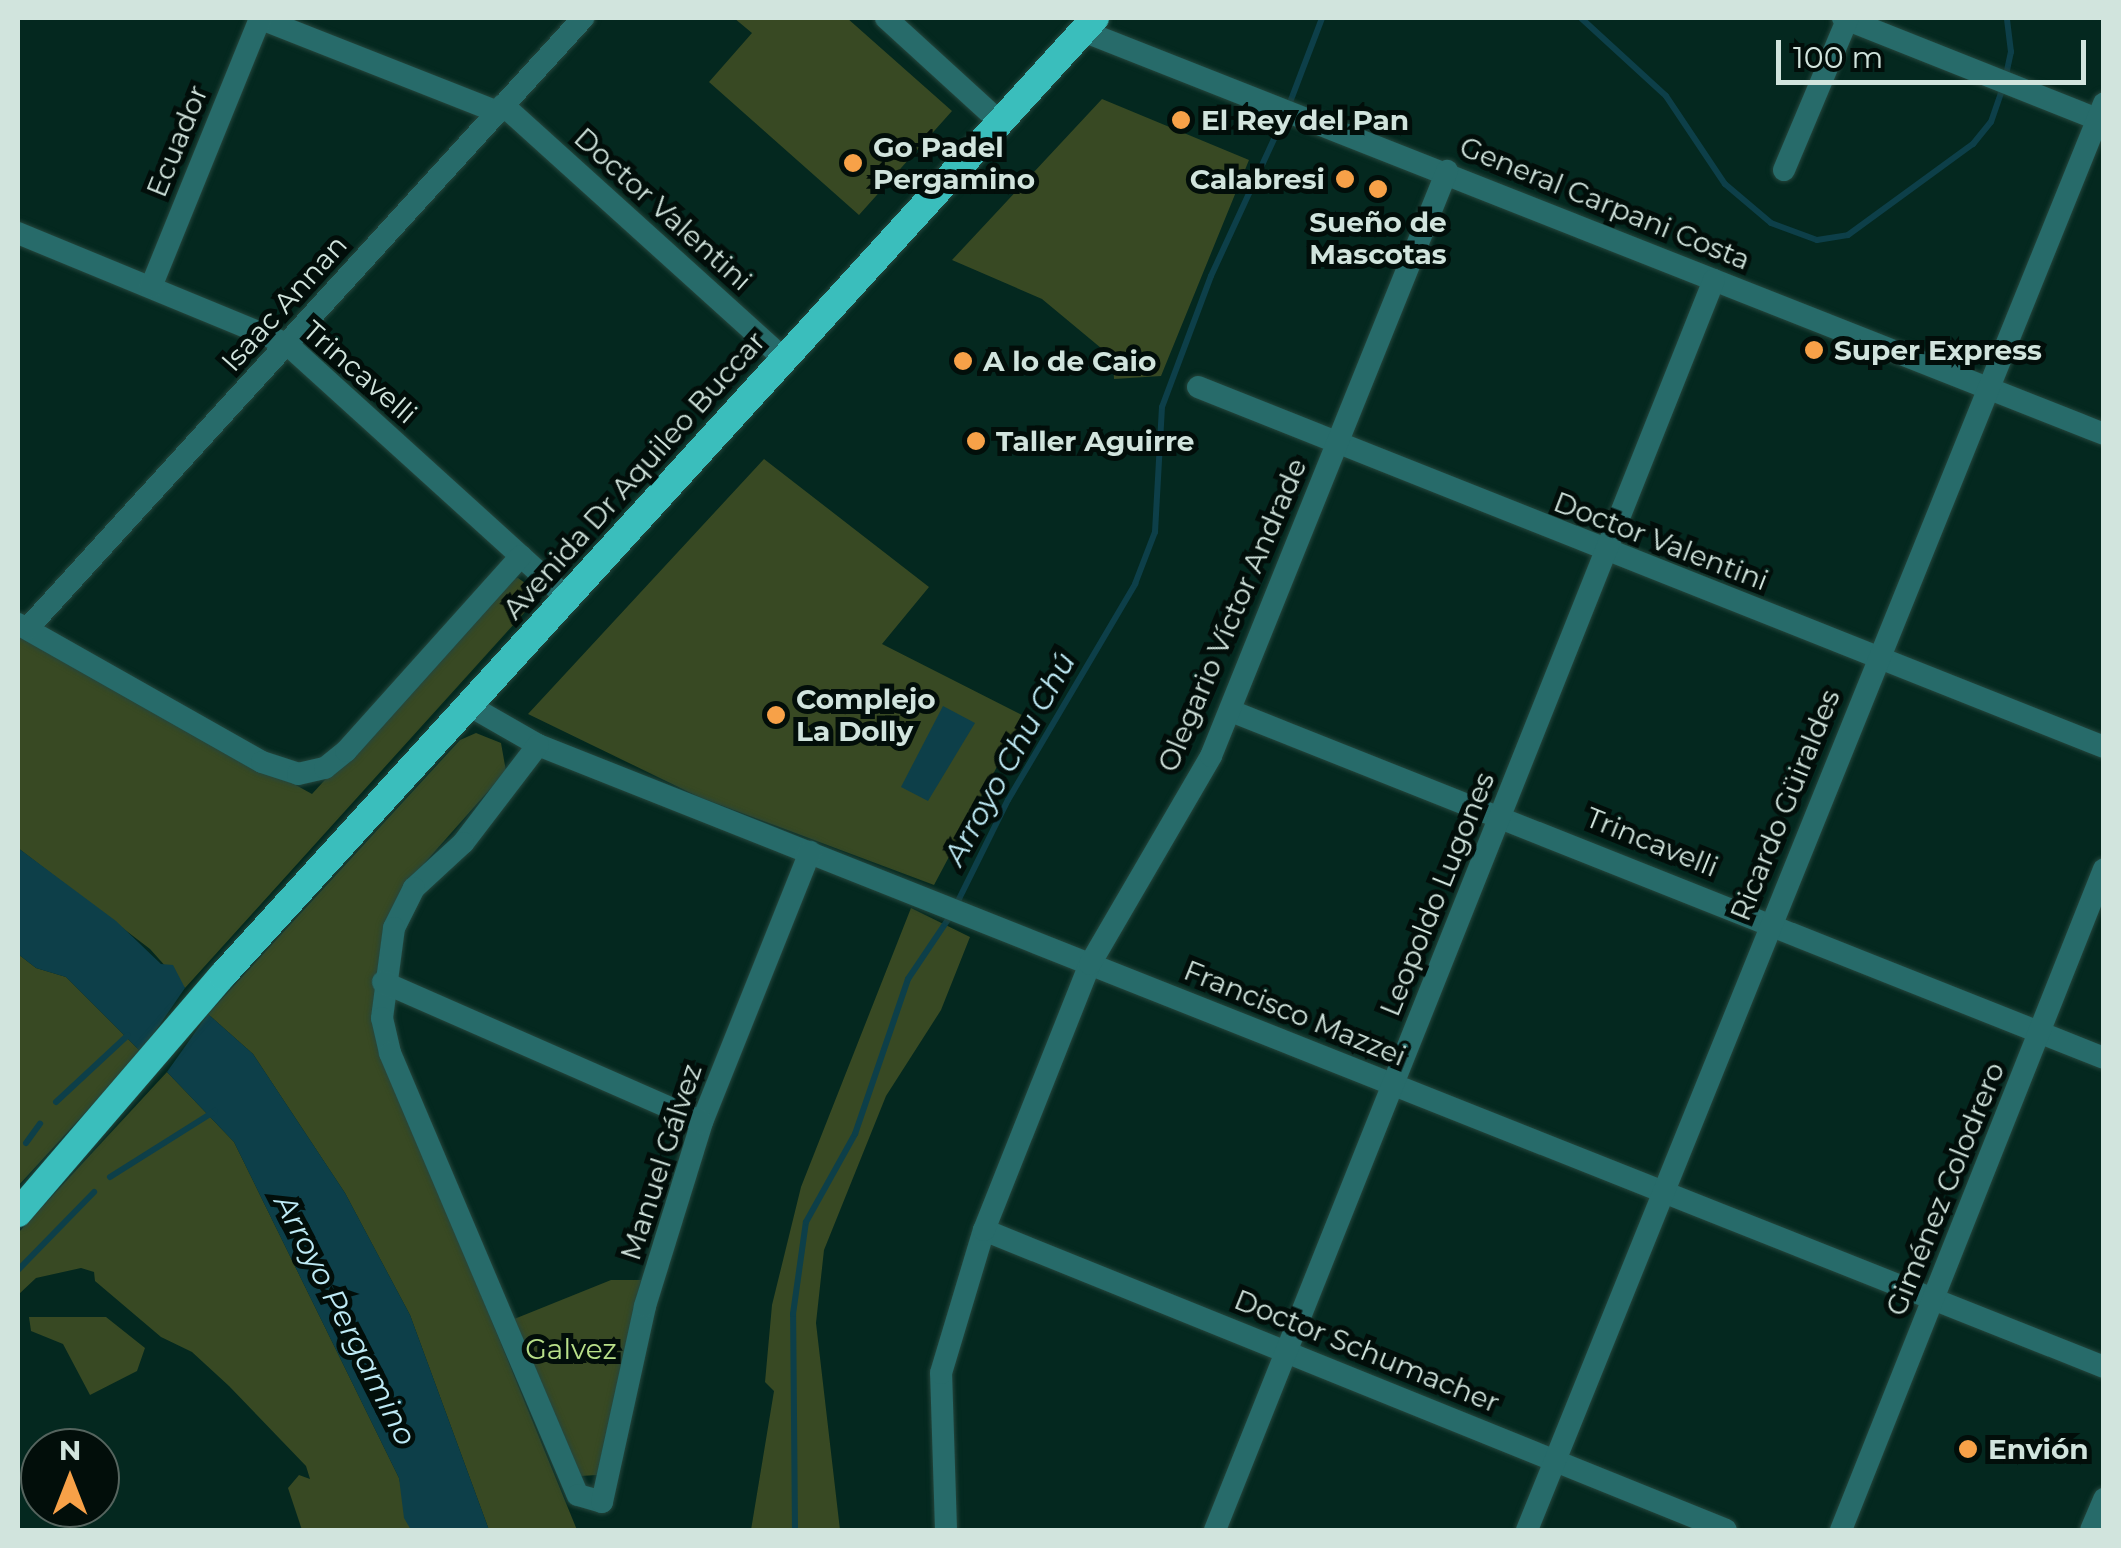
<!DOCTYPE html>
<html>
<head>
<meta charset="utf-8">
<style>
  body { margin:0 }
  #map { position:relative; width:2121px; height:1548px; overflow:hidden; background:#04281f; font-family:Montserrat,sans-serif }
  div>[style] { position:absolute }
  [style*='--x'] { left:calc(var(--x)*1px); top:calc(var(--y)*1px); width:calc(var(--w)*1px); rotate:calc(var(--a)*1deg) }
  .green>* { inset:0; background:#384923 }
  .water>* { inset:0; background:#0d3f49 }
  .stream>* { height:6px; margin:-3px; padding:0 3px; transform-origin:3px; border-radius:3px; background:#0d3f49 }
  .roads { filter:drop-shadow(0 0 2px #25463d) drop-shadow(0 0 2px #25463d) }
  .minor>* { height:22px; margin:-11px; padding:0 11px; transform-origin:11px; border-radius:11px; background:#276b6a }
  .trunk>* { height:28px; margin:-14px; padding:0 14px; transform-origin:14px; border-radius:14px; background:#3abebc }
  .dots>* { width:28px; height:28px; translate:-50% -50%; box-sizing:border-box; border:5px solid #020e0a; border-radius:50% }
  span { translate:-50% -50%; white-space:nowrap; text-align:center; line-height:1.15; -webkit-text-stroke:10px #020e0a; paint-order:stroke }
  .poi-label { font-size:28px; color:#d1e4dd; font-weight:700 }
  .left { translate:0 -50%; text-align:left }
  .right { translate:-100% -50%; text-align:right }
  .street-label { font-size:28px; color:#d1e4dd }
  .park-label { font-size:28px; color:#b9e08a }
  .water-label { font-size:30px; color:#beeaf5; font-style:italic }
  .frame { position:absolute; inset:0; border:20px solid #d1e4dd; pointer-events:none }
  .north { position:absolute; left:20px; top:1428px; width:100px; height:100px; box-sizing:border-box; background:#020e0a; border:2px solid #55645e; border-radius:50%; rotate:0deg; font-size:28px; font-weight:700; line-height:40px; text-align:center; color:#d1e4dd }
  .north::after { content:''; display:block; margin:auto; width:35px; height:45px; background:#f7a148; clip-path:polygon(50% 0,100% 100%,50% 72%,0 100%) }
  .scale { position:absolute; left:1776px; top:40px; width:310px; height:45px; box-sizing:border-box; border:5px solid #d1e4dd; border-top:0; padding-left:12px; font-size:30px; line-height:35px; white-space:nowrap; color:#d1e4dd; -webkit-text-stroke:8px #020e0a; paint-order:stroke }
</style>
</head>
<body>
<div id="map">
  <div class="green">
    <i style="clip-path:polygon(734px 18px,847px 18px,952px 111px,859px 215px,709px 82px,752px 33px)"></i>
    <i style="clip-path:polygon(1102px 99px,1249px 160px,1161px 376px,1114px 379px,1113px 358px,1042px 299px,952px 260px)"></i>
    <i style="clip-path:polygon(764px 459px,929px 587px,882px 644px,1024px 716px,934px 885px,699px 797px,528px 714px)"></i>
    <i style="clip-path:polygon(518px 578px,532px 588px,533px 603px,185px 988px,150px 949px,18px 848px,18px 631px,312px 794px,508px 580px)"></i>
    <i style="clip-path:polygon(476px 733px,501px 743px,506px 771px,421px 867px,394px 909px,388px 1067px,577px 1530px,489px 1530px,410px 1315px,345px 1193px,253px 1054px,208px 1014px,460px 740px)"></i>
    <i style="clip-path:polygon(911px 908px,970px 937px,941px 1010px,886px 1096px,824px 1250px,816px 1323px,840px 1530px,751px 1530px,774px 1391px,765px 1382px,772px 1305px,801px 1187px)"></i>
    <i style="clip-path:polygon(18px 954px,36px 968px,66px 977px,141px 1052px,18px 1186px)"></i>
    <i style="clip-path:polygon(167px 1072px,234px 1142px,399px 1478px,411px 1530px,302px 1530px,288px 1488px,299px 1475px,310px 1479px,306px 1466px,229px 1386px,192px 1352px,161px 1337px,95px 1281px,94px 1272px,81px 1268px,36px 1278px,18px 1295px,18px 1233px)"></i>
    <i style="clip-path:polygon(611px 1280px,641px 1280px,597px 1475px,581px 1476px,504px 1323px)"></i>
    <i style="clip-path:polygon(29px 1317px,106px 1317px,145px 1348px,137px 1371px,90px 1395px,63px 1344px,31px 1331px)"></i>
  </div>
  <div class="water">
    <i style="clip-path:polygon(943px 706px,975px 723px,928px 801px,901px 787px)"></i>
    <i style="clip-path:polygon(18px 848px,116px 921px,161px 964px,173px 965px,185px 988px,141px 1052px,66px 977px,36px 968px,18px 954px)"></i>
    <i style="clip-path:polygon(208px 1014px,253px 1054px,345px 1193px,410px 1315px,489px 1530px,411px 1530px,404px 1518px,399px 1478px,234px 1142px,167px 1072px)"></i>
  </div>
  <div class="stream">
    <i style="--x:1581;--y:18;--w:115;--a:42.5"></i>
    <i style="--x:1666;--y:96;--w:106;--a:56.2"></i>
    <i style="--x:1725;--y:184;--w:60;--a:40.3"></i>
    <i style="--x:1771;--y:223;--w:49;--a:20.3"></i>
    <i style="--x:1817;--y:240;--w:31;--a:-9"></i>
    <i style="--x:1848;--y:235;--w:155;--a:-36.1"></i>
    <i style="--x:1973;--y:144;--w:28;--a:-51"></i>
    <i style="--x:1991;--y:122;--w:37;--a:-71"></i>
    <i style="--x:2006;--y:75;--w:24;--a:-78"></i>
    <i style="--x:2011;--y:52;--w:34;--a:-97"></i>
    <i style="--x:1289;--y:105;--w:93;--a:-69.2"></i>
    <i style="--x:957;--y:903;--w:115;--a:-63.7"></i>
    <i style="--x:1008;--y:800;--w:251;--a:-59.5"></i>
    <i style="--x:1135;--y:584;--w:56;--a:-69"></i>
    <i style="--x:1155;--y:532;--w:125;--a:-86.8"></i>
    <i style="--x:1162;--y:407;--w:140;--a:-69.5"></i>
    <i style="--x:1211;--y:276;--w:175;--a:-65.3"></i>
    <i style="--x:56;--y:1102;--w:98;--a:-42.9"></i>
    <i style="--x:26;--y:1143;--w:24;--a:-54"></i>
    <i style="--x:110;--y:1177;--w:124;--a:-32.2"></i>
    <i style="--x:18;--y:1270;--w:109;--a:-45.7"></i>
    <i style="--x:795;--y:1530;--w:216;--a:-90.5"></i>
    <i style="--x:793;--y:1314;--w:93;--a:-82"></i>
    <i style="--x:806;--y:1222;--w:101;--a:-60.9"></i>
    <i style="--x:855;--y:1134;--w:164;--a:-71.1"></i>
    <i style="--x:908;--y:979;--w:77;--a:-56.1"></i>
  </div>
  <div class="roads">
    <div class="minor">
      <i style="--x:259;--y:18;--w:257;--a:21.5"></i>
      <i style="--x:886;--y:18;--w:156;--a:42.4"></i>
      <i style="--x:1843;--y:18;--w:281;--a:21.7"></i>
      <i style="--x:1083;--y:31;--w:1098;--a:21.54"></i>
      <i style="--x:503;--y:105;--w:377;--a:42.1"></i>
      <i style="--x:1784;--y:170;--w:165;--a:-67.2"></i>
      <i style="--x:18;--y:233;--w:291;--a:22.4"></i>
      <i style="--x:287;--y:344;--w:378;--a:42.2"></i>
      <i style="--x:151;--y:287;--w:290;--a:-67.9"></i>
      <i style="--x:1198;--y:387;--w:975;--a:21.67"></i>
      <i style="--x:18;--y:624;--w:280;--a:29.5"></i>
      <i style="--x:262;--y:762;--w:38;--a:18"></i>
      <i style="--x:298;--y:774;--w:28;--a:-13"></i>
      <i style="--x:325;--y:768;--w:27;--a:-39"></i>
      <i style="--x:346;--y:751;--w:262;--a:-48.1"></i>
      <i style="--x:28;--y:628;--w:825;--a:-47.7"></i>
      <i style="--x:470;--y:706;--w:78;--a:29.8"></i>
      <i style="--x:538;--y:745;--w:1685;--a:21.66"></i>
      <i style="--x:1231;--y:711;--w:939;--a:21.68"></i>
      <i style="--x:538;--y:745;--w:123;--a:127.4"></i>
      <i style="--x:463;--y:843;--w:67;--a:137.4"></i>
      <i style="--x:414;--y:888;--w:45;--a:116.6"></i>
      <i style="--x:394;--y:928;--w:91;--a:97.6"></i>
      <i style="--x:382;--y:1018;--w:36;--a:77"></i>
      <i style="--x:390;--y:1053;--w:480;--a:67"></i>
      <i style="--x:578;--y:1495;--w:25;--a:16"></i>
      <i style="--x:602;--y:1502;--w:201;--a:-77.6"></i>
      <i style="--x:645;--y:1306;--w:193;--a:-72.8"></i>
      <i style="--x:702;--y:1122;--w:291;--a:-68.2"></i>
      <i style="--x:383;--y:982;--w:348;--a:23.7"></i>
      <i style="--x:984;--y:1230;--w:800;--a:22.01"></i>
      <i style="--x:946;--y:1530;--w:157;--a:-91.8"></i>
      <i style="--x:941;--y:1373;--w:149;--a:-73.3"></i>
      <i style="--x:984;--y:1230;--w:286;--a:-68.3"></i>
      <i style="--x:1090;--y:964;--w:241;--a:-59.8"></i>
      <i style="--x:1211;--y:756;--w:631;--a:-68.03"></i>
      <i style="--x:1215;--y:1530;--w:1346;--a:-68.24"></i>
      <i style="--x:1527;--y:1530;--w:1539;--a:-67.98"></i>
      <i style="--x:1841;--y:1530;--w:711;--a:-68.3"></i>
      <i style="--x:2091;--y:1530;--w:34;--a:-67"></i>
    </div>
    <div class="trunk">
      <i style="--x:18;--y:1213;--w:313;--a:-49.3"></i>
      <i style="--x:222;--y:976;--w:1296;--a:-47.66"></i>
    </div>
  </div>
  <div class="dots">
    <i style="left:1181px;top:120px;background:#f7a148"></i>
    <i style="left:853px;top:163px;background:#f7a148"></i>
    <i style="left:1345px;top:179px;background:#f7a148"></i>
    <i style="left:1378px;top:189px;background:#f7a148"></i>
    <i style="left:1814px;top:350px;background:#f7a148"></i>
    <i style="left:963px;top:361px;background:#f7a148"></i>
    <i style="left:976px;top:441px;background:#f7a148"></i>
    <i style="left:776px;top:715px;background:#f7a148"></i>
    <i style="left:1968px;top:1449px;background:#f7a148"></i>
  </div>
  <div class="poi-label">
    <span class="left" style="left:1201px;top:120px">El Rey del Pan</span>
    <span class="left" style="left:873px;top:163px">Go Padel<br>Pergamino</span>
    <span class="right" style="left:1325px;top:179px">Calabresi</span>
    <span style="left:1378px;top:238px">Sueño de<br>Mascotas</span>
    <span class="left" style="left:1834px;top:350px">Super Express</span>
    <span class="left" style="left:983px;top:361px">A lo de Caio</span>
    <span class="left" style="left:996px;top:441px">Taller Aguirre</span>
    <span class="left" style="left:796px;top:715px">Complejo<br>La Dolly</span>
    <span class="left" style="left:1988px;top:1449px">Envión</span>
  </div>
  <div class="street-label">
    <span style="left:177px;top:141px;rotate:-68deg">Ecuador</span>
    <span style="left:1605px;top:203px;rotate:22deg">General Carpani Costa</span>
    <span style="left:663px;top:209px;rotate:42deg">Doctor Valentini</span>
    <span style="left:284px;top:303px;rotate:-48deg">Isaac Annan</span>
    <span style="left:360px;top:372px;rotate:41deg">Trincavelli</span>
    <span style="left:634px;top:475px;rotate:-48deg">Avenida Dr Aquileo Buccar</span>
    <span style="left:1661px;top:541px;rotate:21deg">Doctor Valentini</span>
    <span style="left:1232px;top:615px;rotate:-67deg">Olegario Víctor Andrade</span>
    <span style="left:1785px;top:805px;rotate:-68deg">Ricardo Güiraldes</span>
    <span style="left:1652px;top:842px;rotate:22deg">Trincavelli</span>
    <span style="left:1437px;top:894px;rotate:-68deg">Leopoldo Lugones</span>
    <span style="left:1295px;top:1013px;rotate:22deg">Francisco Mazzei</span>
    <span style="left:661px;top:1162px;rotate:-72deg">Manuel Gálvez</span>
    <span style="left:1945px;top:1189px;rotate:-68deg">Giménez Colodrero</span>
    <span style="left:1367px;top:1351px;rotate:22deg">Doctor Schumacher</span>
  </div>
  <div class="park-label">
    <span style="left:571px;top:1349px">Galvez</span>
  </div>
  <div class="water-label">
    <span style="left:1010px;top:759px;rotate:-61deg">Arroyo Chu Chú</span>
    <span style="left:345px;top:1320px;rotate:63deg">Arroyo Pergamino</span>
  </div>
  <div class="frame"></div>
  <div class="north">N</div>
  <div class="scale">100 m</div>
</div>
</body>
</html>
